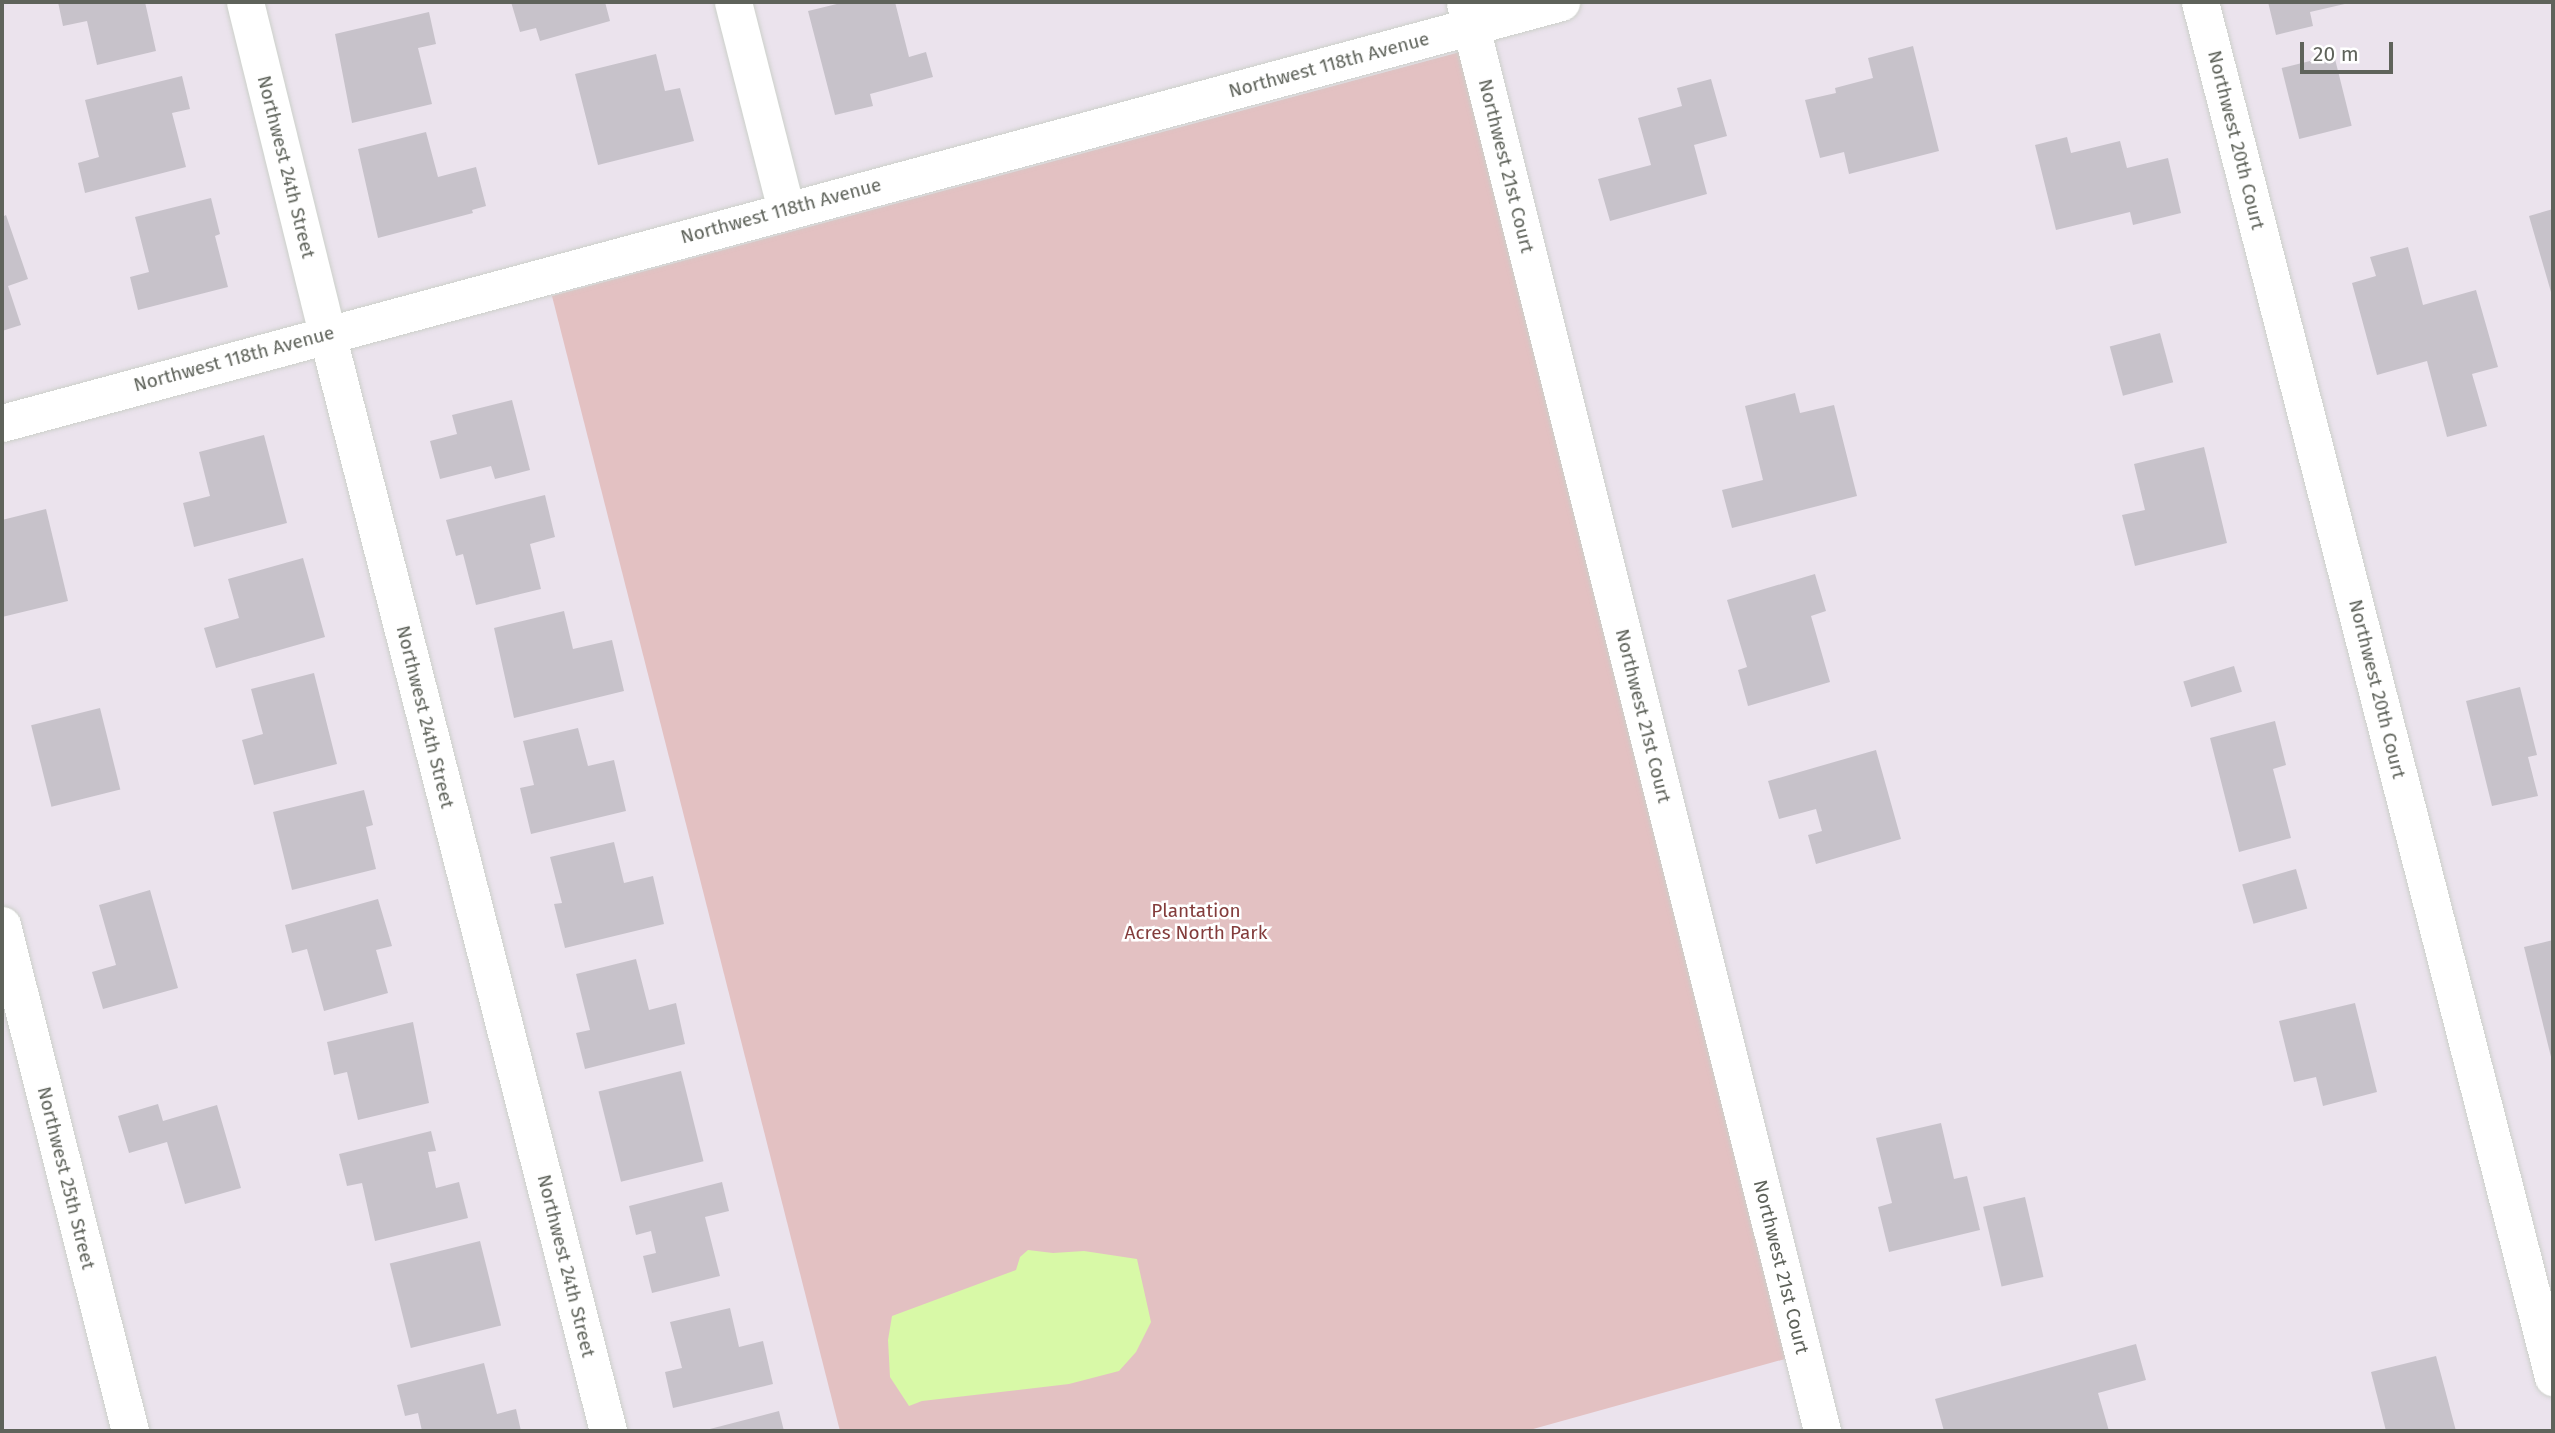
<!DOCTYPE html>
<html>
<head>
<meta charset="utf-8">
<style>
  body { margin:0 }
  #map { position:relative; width:2555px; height:1433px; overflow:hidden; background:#ebe3ed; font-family:"Fira Sans",sans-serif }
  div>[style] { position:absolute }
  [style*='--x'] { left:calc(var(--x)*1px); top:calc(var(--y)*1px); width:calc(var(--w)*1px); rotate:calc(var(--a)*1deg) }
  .green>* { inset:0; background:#e3c1c2 }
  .water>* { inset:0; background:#d8f9a7 }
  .building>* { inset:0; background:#c7c2ca; transform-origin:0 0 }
  .roads { filter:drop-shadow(0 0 2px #ccd0ca) drop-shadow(0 0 2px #ccd0ca) }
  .minor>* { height:37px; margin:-18.5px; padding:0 18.5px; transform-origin:18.5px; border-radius:18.5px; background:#fff }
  span { translate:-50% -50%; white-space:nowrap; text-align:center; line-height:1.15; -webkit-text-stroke:5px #fff; paint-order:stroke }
  .street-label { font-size:19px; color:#5f635b }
  .park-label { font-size:19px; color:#833c3b }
  .frame { position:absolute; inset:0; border:4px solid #5f635b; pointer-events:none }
  .scale { position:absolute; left:2300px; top:42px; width:93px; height:32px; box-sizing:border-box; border:4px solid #5f635b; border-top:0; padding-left:9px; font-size:21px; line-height:24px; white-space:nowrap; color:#5f635b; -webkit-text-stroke:5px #fff; paint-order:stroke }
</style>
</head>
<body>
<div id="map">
  <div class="green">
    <i style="clip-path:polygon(1460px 52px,1792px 1357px,1526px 1431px,840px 1431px,552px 296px)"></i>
  </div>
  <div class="water">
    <i style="clip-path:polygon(1028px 1250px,1053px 1253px,1084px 1251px,1137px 1259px,1151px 1322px,1136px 1352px,1119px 1371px,1069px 1384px,922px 1401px,909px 1406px,890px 1377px,888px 1340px,892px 1316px,1016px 1270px,1020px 1257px)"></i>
  </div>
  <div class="building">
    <i style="clip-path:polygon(58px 2px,145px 2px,156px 51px,97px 65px,87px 21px,63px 26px)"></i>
    <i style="clip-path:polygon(511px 2px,605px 2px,610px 21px,540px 41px,536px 28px,520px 32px)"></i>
    <i style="clip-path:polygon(845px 2px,895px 2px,909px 57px,926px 52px,933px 77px,870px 94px,873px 106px,835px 115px,808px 11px)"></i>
    <i style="clip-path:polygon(2268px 2px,2349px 2px,2349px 3px,2310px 12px,2313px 26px,2276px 35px)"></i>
    <i style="clip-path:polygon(429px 12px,436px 44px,418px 48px,432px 104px,352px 123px,335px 34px)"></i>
    <i style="clip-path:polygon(1913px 46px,1939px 151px,1849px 174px,1844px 152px,1820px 158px,1805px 100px,1836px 93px,1835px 88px,1873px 78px,1868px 58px)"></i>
    <i style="clip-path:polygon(656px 54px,665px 91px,680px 88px,694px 141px,598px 165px,575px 74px)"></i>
    <i style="left:2334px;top:55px;width:73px;height:54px;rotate:76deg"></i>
    <i style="clip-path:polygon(182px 76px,190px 109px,172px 113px,186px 167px,85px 193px,78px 163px,99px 157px,85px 100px)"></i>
    <i style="clip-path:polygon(1711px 79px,1727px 136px,1694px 145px,1707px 194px,1610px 221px,1598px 179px,1651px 165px,1638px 118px,1682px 106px,1677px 88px)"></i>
    <i style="clip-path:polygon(426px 132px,438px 177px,476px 167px,486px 206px,472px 210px,473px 213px,378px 238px,358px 149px)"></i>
    <i style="clip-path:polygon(2067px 137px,2071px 153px,2120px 141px,2127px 168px,2168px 158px,2181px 213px,2133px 225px,2130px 212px,2056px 230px,2035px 145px)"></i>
    <i style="clip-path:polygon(211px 198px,220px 234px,215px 236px,228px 287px,138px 310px,130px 277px,149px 272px,135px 217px)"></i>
    <i style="clip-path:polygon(2553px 209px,2553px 299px,2529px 216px)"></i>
    <i style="clip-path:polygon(6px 215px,28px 279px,8px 286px,21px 325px,2px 331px,2px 217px)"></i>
    <i style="clip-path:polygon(2408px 247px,2423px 305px,2476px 290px,2498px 367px,2472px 374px,2487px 426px,2447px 437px,2427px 361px,2377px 375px,2352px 283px,2376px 276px,2370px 257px)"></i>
    <i style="left:2160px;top:333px;width:51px;height:52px;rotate:75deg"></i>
    <i style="clip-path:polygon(1795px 393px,1800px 413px,1834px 405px,1857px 496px,1732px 528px,1722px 490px,1763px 480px,1745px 406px)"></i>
    <i style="clip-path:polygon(512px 400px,530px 470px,495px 479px,491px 466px,440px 479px,430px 441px,457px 434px,452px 415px)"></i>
    <i style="clip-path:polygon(264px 435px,287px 523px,194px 547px,183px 503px,210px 496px,199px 452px)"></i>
    <i style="clip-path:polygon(2204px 447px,2227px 543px,2135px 566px,2122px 515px,2145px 510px,2134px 464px)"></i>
    <i style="clip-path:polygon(545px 495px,555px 537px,530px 544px,541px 589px,476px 605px,463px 554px,456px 556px,446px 520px)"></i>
    <i style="clip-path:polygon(46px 509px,68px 601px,2px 617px,2px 520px)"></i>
    <i style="clip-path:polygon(303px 558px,325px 637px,216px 668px,204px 628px,239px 618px,228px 579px)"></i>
    <i style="clip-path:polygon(1815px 574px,1826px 611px,1811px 616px,1830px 682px,1748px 706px,1738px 670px,1747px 667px,1727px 600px)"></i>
    <i style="clip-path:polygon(564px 611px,573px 649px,612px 640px,624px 691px,514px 718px,494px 628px)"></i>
    <i style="left:2234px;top:666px;width:27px;height:53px;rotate:73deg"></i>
    <i style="clip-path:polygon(314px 673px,337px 764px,254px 785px,242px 740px,263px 734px,251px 689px)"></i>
    <i style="clip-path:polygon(2520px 687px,2537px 755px,2528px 757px,2538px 796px,2492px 806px,2466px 701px)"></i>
    <i style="left:100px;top:708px;width:84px;height:71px;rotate:76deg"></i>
    <i style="clip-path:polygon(2275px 721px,2286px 765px,2273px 769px,2291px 838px,2239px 852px,2210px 738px)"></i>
    <i style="clip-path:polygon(578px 728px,588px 766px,614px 760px,626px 811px,531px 834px,520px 788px,534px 785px,523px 741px)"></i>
    <i style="clip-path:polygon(1876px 750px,1901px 839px,1816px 864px,1808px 835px,1822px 831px,1816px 809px,1779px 819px,1768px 781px)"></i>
    <i style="clip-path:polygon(364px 790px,373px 825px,366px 827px,376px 869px,292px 890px,273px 812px)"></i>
    <i style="clip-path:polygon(614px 842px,624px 883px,653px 876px,664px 924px,565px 948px,554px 904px,562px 903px,550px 857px)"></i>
    <i style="left:2296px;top:869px;width:41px;height:56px;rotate:74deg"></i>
    <i style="clip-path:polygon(150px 890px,178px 988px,103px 1009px,92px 972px,116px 965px,99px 905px)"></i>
    <i style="clip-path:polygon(378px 899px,392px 946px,376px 950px,388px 993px,324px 1011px,307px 949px,292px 953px,285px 925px)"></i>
    <i style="clip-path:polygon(2553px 940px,2553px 1061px,2552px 1061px,2524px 947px)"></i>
    <i style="clip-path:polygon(636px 959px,649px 1010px,676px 1003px,685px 1044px,585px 1069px,576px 1033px,590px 1030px,576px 974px)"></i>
    <i style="clip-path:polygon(2355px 1003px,2377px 1092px,2323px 1106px,2316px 1077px,2294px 1082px,2279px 1021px)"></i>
    <i style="clip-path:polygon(413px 1022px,429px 1103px,358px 1120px,347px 1072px,334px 1075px,327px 1042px)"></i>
    <i style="left:681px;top:1071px;width:93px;height:85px;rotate:76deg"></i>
    <i style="clip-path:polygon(158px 1104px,163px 1121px,217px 1105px,241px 1188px,185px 1204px,167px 1142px,129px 1153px,118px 1116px)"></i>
    <i style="clip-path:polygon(1941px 1123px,1954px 1179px,1967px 1176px,1980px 1230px,1889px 1252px,1878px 1207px,1892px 1203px,1876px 1138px)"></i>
    <i style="clip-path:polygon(431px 1131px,436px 1151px,428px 1152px,436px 1188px,459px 1182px,468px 1218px,375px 1241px,362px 1183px,347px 1186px,339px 1154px)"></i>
    <i style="clip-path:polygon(722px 1182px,729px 1211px,705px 1217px,720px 1276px,652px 1293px,643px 1256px,656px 1253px,651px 1231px,636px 1235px,629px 1206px)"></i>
    <i style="left:2025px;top:1197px;width:82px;height:43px;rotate:77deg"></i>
    <i style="left:480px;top:1241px;width:87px;height:93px;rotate:76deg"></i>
    <i style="clip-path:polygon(730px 1308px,739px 1347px,763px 1341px,773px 1384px,673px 1408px,665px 1372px,682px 1368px,670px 1322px)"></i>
    <i style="clip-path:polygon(2136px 1344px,2146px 1380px,2098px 1393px,2109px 1431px,1944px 1431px,1935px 1399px)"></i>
    <i style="clip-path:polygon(2436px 1356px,2456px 1431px,2386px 1431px,2371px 1372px)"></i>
    <i style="clip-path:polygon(484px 1363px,497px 1414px,516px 1409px,521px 1431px,422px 1431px,418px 1413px,405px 1416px,397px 1385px)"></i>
    <i style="clip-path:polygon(779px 1411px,784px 1431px,706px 1431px,706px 1430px)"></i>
  </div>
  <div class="roads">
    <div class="minor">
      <i style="--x:245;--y:2;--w:342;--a:76.1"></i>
      <i style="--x:327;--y:334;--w:1132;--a:75.63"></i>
      <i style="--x:733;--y:2;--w:215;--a:75.7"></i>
      <i style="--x:2200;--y:2;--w:1420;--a:75.6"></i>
      <i style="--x:1465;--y:3;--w:1472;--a:75.96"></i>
      <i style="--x:2;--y:423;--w:1615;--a:-15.11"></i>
      <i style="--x:2;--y:925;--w:522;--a:75.8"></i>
    </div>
  </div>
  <div class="street-label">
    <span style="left:1329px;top:65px;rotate:-15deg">Northwest 118th Avenue</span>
    <span style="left:2236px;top:140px;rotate:76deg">Northwest 20th Court</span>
    <span style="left:1506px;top:166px;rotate:76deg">Northwest 21st Court</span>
    <span style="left:286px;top:167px;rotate:76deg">Northwest 24th Street</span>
    <span style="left:781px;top:211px;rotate:-15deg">Northwest 118th Avenue</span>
    <span style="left:234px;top:359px;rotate:-15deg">Northwest 118th Avenue</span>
    <span style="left:2377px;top:689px;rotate:76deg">Northwest 20th Court</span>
    <span style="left:1643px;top:716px;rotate:76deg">Northwest 21st Court</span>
    <span style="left:425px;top:717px;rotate:76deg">Northwest 24th Street</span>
    <span style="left:66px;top:1178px;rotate:76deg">Northwest 25th Street</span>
    <span style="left:566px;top:1266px;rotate:76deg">Northwest 24th Street</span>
    <span style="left:1781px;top:1267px;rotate:76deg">Northwest 21st Court</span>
  </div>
  <div class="park-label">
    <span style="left:1196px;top:922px">Plantation<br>Acres North Park</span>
  </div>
  <div class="frame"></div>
  <div class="scale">20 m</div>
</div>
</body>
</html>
